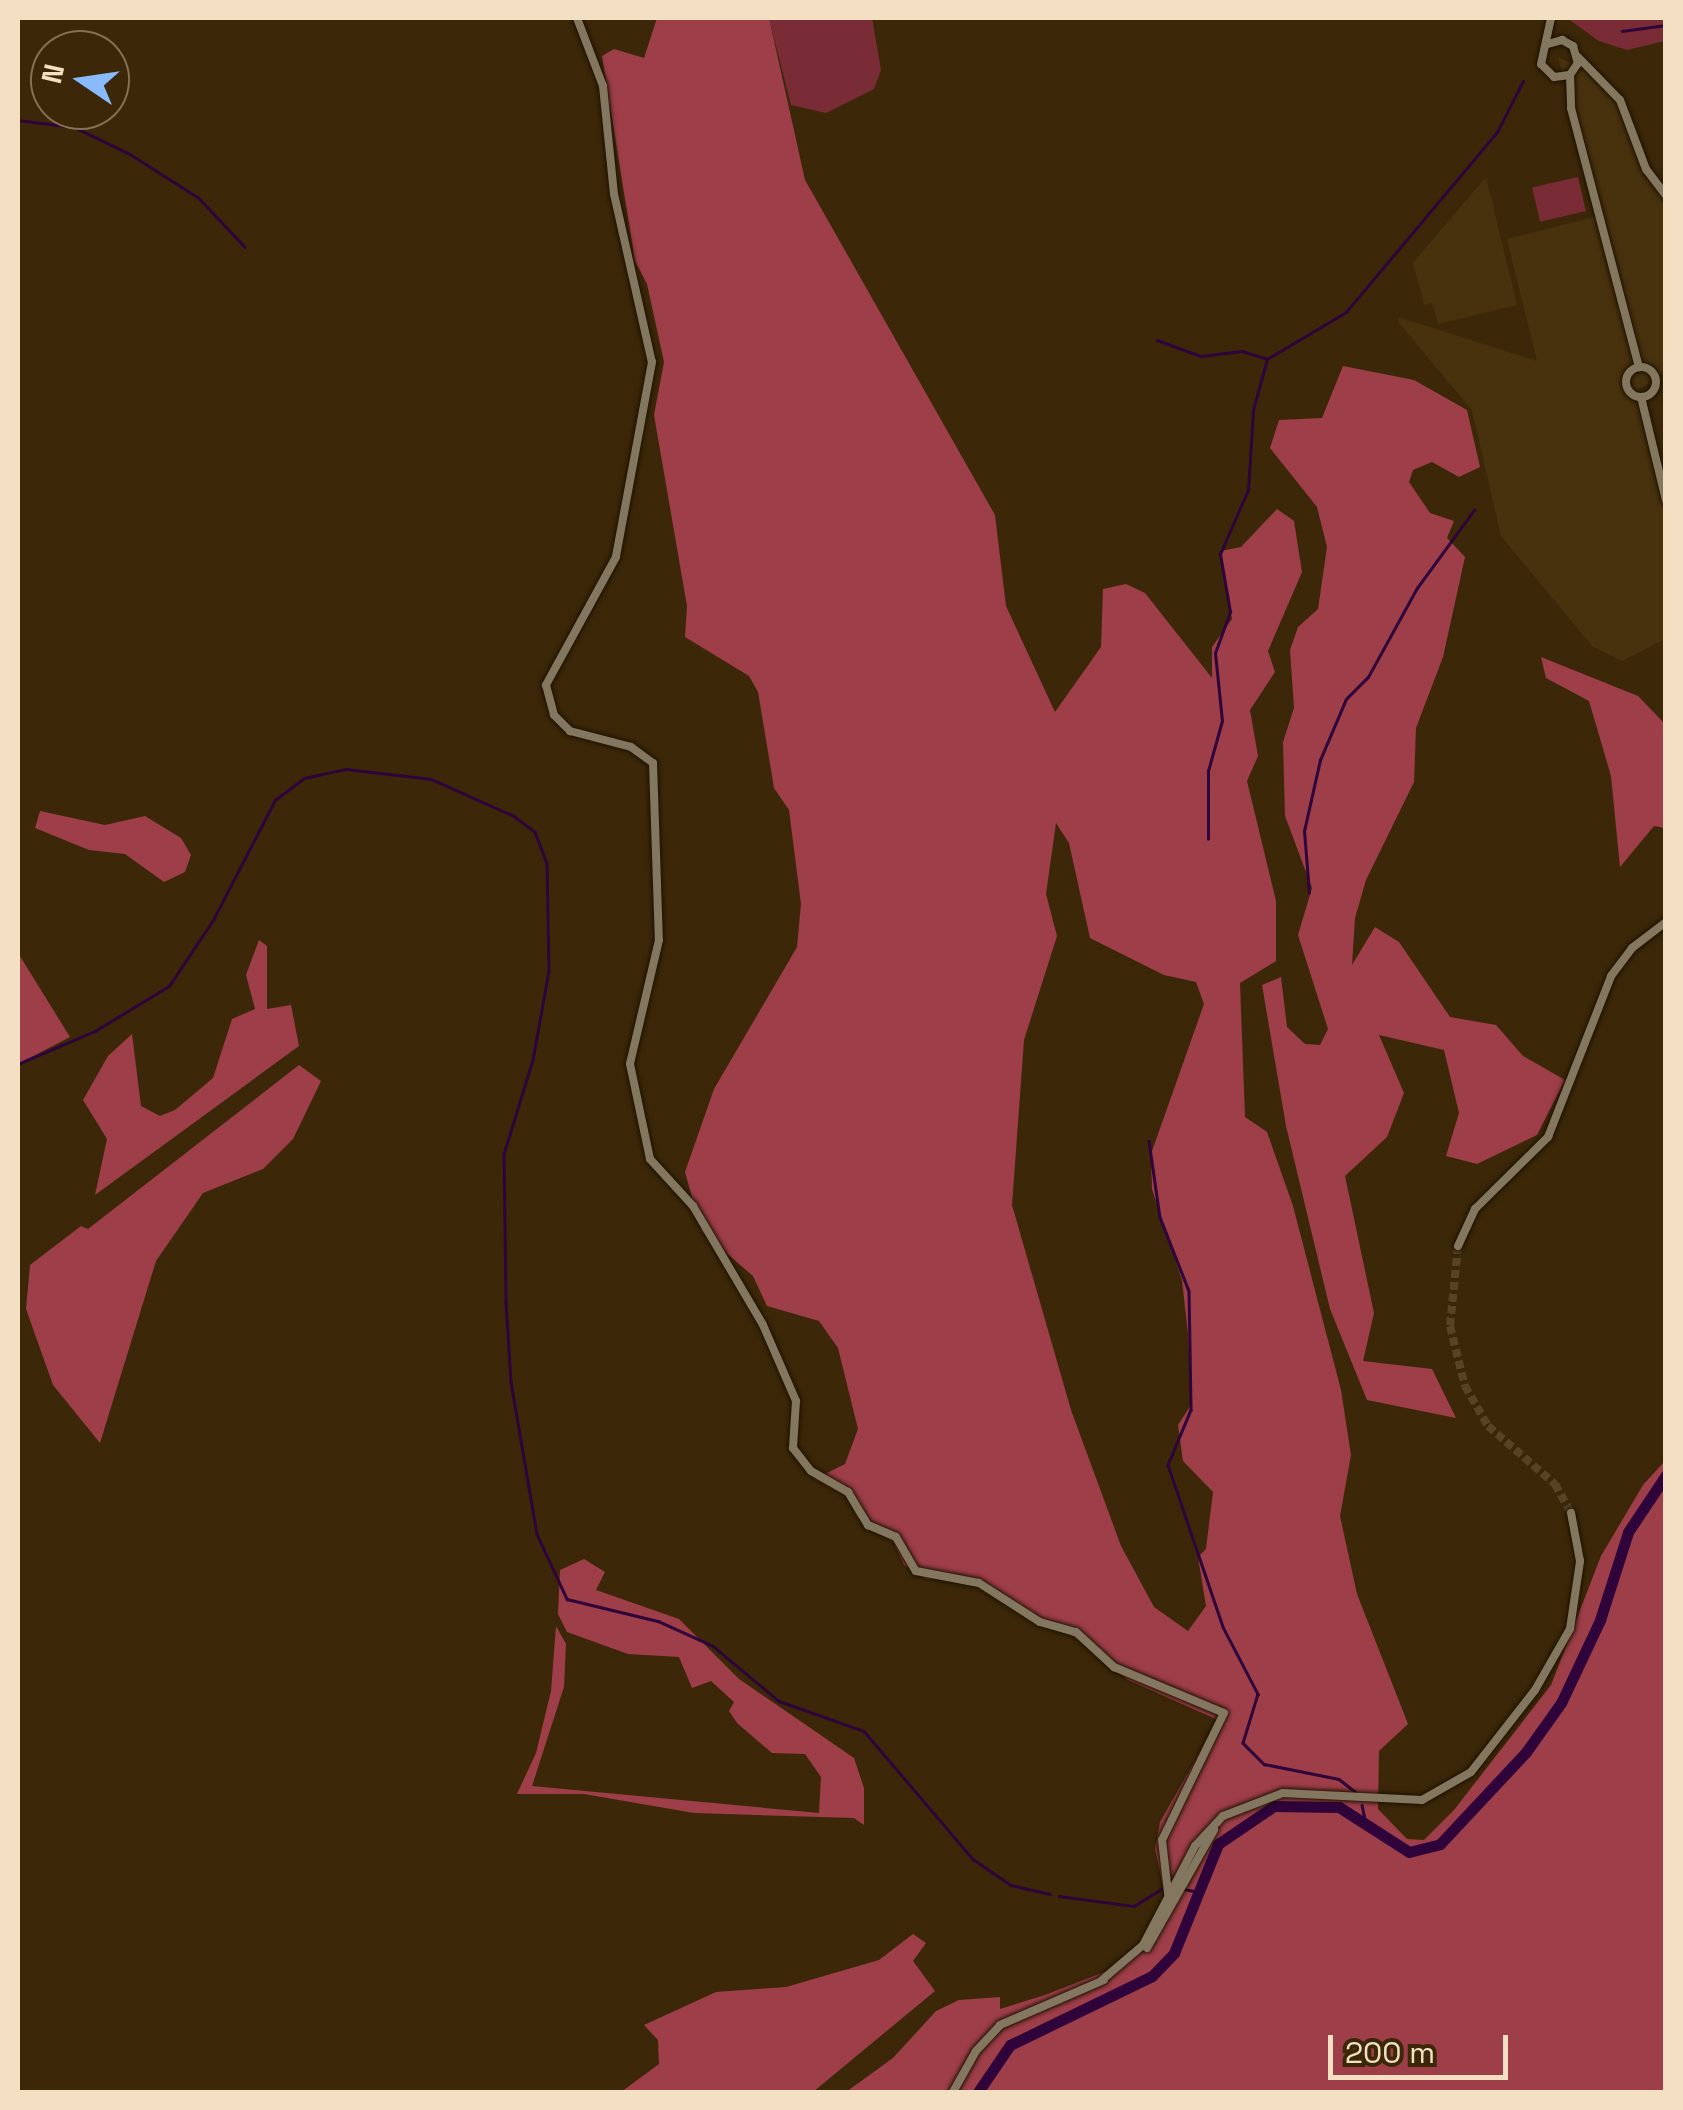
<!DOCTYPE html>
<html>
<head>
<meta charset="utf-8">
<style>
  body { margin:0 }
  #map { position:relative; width:1683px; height:2110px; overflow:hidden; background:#3c2809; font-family:"Space Grotesk",sans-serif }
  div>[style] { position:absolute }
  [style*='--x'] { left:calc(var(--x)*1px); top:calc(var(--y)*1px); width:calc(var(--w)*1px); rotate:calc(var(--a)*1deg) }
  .built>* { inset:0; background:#48320e }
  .green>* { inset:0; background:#7a2c36; transform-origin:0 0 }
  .forest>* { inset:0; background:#9e3e49 }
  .stream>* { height:2.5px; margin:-1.25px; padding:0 1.25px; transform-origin:1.25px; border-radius:1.25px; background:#2e043b }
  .river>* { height:11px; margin:-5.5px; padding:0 5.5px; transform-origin:5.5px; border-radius:5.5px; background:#2e043b }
  .secondary-tunnel>* { height:8px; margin-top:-4px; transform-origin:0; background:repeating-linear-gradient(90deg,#574325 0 8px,transparent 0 12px) }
  .roads { filter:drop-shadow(0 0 2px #1e1202) drop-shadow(0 0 2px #1e1202) }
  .secondary>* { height:8px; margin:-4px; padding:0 4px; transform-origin:4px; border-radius:4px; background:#83775f }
  .secondary>.ring { margin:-4px; padding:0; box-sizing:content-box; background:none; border:8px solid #83775f; border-radius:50% }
  span { translate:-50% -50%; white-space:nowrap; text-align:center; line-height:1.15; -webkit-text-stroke:10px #3c2809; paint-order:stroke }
  .frame { position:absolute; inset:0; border:20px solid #f3dfc2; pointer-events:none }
  .north { position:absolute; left:30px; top:30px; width:100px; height:100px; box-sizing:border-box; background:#3c2809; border:2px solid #857153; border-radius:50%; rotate:283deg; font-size:28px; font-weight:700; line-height:40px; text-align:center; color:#f3dfc2 }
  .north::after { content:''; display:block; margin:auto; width:35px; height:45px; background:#89bafc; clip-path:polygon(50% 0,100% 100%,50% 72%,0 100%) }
  .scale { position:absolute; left:1328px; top:2035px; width:180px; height:45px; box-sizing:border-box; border:5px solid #f3dfc2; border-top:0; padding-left:12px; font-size:30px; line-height:35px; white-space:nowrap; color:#f3dfc2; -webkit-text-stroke:8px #3c2809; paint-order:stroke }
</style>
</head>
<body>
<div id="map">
  <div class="built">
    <i style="clip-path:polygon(1558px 57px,1605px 79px,1635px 125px,1645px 165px,1665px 196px,1665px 370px,1638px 390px,1665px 508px,1665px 639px,1622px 661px,1593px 647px,1501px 536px,1472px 410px,1399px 323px,1398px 317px,1537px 361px,1507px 239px,1598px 216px)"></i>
    <i style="clip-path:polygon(1486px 177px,1517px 305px,1438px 324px,1432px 303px,1424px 305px,1413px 263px)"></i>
  </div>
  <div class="green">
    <i style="clip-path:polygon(769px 18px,872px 18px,881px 70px,874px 89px,826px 113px,791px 105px)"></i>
    <i style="clip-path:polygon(1567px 18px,1665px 18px,1665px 41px,1627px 50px,1599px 41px)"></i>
    <i style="left:1578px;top:177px;width:35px;height:47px;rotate:77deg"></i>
  </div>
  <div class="forest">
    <i style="clip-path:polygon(evenodd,657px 18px,769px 18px,805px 180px,995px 515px,1006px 606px,1055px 712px,1101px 647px,1103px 589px,1126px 584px,1145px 593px,1212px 678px,1212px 647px,1232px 619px,1221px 551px,1241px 547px,1277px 509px,1294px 521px,1302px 572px,1268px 651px,1275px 672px,1250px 710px,1258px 756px,1247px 781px,1276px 901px,1276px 961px,1240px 983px,1245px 1117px,1267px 1132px,1293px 1206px,1341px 1390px,1351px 1455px,1340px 1516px,1357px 1594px,1408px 1724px,1379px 1751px,1378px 1809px,1407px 1839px,1424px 1840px,1454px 1810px,1551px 1685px,1601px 1556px,1643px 1485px,1665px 1461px,1665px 2092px,846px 2092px,893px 2058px,936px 2011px,959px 2000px,1000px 1997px,1000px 2009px,1045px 1995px,1117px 1967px,1142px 1944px,1165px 1895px,1155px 1849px,1160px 1822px,1218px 1720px,1128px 1680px,1081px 1641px,983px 1589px,962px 1580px,926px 1579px,904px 1565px,894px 1543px,857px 1517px,847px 1497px,815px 1479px,845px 1464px,858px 1429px,838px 1348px,819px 1321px,767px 1306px,753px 1276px,702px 1232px,685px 1172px,714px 1089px,797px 947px,801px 904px,789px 810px,774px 788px,758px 692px,749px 676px,685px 637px,687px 606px,654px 415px,664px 362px,647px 284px,635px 261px,602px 56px,614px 49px,644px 58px,657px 18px,1056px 823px,1069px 843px,1090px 938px,1164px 975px,1196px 982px,1204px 1004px,1151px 1154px,1152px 1189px,1182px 1280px,1188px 1334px,1191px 1405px,1178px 1425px,1183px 1461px,1213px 1492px,1206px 1549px,1198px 1557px,1206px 1606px,1188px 1631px,1154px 1607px,1121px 1546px,1071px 1410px,1012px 1205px,1024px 1040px,1057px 936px,1046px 894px,1056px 823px)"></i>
    <i style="clip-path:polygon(1343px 366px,1414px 380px,1467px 410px,1480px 467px,1459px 477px,1432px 462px,1413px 470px,1409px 482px,1430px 513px,1454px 521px,1447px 538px,1465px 557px,1443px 657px,1416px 728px,1414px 782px,1366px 880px,1355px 918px,1352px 965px,1375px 927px,1399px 942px,1450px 1017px,1496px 1025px,1523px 1056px,1565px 1080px,1537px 1135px,1477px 1164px,1446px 1156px,1459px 1113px,1444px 1050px,1379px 1035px,1404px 1093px,1387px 1137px,1345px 1176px,1374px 1313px,1363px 1361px,1432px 1369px,1456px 1418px,1367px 1400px,1330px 1309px,1286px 1126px,1262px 985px,1281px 977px,1287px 1027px,1305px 1044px,1320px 1045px,1328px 1029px,1298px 935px,1312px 888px,1285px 816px,1283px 742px,1294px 708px,1290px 650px,1298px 627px,1318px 609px,1327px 547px,1317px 507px,1270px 448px,1279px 420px,1322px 418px)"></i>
    <i style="clip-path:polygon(1541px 657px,1638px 696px,1665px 724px,1665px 828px,1654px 826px,1620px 867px,1611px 776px,1589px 701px,1546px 678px)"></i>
    <i style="clip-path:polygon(40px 811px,105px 825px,145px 816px,181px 838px,191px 855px,185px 872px,164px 882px,125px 854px,89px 850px,35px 828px)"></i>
    <i style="clip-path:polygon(259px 940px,267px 946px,267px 1009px,291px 1005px,299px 1046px,95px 1195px,107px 1139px,83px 1100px,108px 1056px,132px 1034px,141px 1106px,160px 1116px,175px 1110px,213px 1078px,232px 1019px,255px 1009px,246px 975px)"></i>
    <i style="clip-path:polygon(18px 953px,70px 1037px,18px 1064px)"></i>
    <i style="clip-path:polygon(299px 1065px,321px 1081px,293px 1139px,263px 1169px,203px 1193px,156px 1261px,100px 1443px,53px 1385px,26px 1309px,30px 1265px,81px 1226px,88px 1229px)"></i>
    <i style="clip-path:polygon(584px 1559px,605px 1572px,596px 1590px,679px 1619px,739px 1679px,854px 1758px,864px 1788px,864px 1825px,854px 1818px,694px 1813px,584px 1794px,517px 1794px,536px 1753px,551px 1691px,556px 1626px,566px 1644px,564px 1687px,532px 1786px,819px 1813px,821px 1777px,805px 1754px,772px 1753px,737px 1723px,729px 1711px,734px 1702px,711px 1681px,692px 1688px,679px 1657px,628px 1654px,567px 1632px,558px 1614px,560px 1570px)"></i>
    <i style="clip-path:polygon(913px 1934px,926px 1943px,913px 1961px,935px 1991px,813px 2092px,621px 2092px,659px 2064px,658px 2040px,644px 2025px,716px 1992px,786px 1987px,879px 1960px)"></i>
  </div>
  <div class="stream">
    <i style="--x:1622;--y:31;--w:44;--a:-7.8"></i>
    <i style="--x:18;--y:120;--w:56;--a:7.1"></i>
    <i style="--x:74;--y:127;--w:62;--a:25.7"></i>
    <i style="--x:130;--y:154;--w:82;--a:32.5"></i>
    <i style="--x:199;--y:198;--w:67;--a:46.8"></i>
    <i style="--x:1157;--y:340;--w:47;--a:20"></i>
    <i style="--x:1201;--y:356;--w:41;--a:-7"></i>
    <i style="--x:1242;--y:351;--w:24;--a:17"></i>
    <i style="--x:1208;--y:839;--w:68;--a:-90"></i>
    <i style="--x:1208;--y:771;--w:52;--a:-74.4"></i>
    <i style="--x:1222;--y:721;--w:68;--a:-95.9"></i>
    <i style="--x:1215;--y:653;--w:44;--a:-69.9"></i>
    <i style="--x:1230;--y:612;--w:59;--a:-99.8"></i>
    <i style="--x:1220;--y:554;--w:70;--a:-66.4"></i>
    <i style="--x:1248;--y:490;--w:80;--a:-86.4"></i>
    <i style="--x:1253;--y:410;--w:53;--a:-74.6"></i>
    <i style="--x:1267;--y:359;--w:92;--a:-30.7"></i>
    <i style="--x:1346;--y:312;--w:235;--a:-50"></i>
    <i style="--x:1497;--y:132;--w:57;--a:-63"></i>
    <i style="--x:1309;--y:893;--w:62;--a:-94.6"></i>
    <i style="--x:1304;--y:831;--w:73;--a:-77.3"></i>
    <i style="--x:1320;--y:760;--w:66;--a:-66.9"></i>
    <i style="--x:1346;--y:699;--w:31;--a:-45"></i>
    <i style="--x:1368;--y:677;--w:102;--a:-61.2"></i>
    <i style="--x:1417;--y:588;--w:97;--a:-53.8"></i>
    <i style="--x:18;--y:1064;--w:84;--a:-23.2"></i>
    <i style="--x:95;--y:1031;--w:87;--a:-31.3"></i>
    <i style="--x:169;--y:986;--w:79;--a:-56.3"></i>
    <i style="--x:213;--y:920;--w:135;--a:-62.7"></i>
    <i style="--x:275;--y:800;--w:36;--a:-37"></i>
    <i style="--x:304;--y:778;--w:43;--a:-12.1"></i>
    <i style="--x:346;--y:769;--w:86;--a:6.7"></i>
    <i style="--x:431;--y:779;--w:91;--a:24"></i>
    <i style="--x:514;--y:816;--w:26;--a:37"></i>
    <i style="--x:535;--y:832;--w:33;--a:69"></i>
    <i style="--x:547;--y:863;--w:108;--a:88.9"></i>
    <i style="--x:549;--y:971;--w:90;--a:100.2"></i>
    <i style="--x:533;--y:1060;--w:98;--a:107.1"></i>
    <i style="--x:504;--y:1154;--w:148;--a:89.2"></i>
    <i style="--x:506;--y:1302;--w:80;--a:86.4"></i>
    <i style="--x:511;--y:1382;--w:154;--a:80.3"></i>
    <i style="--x:537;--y:1534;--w:72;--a:65.2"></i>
    <i style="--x:567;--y:1599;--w:94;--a:13.6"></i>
    <i style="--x:658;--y:1621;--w:60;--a:24.4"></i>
    <i style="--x:713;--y:1646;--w:86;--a:39.8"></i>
    <i style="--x:779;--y:1701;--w:90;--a:19.4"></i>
    <i style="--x:864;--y:1731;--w:168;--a:49.6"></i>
    <i style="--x:973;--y:1859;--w:46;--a:34.4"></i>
    <i style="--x:1011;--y:1885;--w:40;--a:13"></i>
    <i style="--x:1149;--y:1141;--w:77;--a:81.8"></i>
    <i style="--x:1160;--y:1217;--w:79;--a:68.6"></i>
    <i style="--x:1189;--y:1291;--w:119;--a:89"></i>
    <i style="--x:1191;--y:1410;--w:60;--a:112.7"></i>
    <i style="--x:1168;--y:1465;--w:171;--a:71.2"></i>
    <i style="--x:1223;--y:1627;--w:76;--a:62.4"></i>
    <i style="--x:1258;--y:1694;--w:51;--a:107"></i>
    <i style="--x:1243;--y:1743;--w:30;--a:45"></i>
    <i style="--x:1264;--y:1764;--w:76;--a:11.3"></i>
    <i style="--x:1339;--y:1779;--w:24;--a:38"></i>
    <i style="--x:1362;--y:1805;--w:14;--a:78"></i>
    <i style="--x:1183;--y:1889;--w:11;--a:10"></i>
    <i style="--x:1059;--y:1896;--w:76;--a:7.6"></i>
    <i style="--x:1134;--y:1906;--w:36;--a:-32"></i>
  </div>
  <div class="river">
    <i style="--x:978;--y:2092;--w:57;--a:-55.8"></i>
    <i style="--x:1010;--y:2045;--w:158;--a:-25.9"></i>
    <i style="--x:1152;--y:1976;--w:32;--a:-46"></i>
    <i style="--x:1174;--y:1953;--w:118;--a:-68"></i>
    <i style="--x:1218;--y:1844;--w:68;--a:-34.2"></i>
    <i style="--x:1274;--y:1806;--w:65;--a:0.9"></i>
    <i style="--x:1339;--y:1807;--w:83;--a:32.7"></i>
    <i style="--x:1409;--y:1852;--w:32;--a:-14"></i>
    <i style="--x:1440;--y:1844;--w:126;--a:-46.9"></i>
    <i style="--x:1526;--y:1752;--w:60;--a:-54.5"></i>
    <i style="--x:1561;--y:1703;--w:92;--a:-64.8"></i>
    <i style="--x:1600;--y:1620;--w:92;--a:-72.3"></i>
    <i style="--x:1628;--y:1532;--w:69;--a:-56.3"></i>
  </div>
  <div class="secondary-tunnel">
    <i style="--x:1458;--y:1246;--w:80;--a:95.7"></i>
    <i style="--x:1450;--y:1326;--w:62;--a:76"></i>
    <i style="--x:1465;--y:1386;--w:46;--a:60.1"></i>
    <i style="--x:1488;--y:1426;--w:89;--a:40.9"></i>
    <i style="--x:1555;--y:1484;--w:33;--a:61"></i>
  </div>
  <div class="roads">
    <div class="secondary">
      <i style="--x:577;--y:18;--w:73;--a:69.1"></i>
      <i style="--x:603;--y:86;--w:109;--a:84.2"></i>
      <i style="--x:614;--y:194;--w:172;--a:77.3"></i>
      <i style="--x:652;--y:362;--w:198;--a:100.5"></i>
      <i style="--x:616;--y:557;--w:146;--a:118.7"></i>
      <i style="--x:546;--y:685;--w:31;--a:75"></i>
      <i style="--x:554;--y:715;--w:23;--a:45"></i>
      <i style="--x:570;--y:731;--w:63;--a:14.7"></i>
      <i style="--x:631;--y:747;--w:27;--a:36"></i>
      <i style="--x:653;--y:763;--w:177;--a:88.1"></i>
      <i style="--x:659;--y:940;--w:127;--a:103.2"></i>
      <i style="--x:630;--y:1064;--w:97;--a:78.1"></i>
      <i style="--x:650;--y:1159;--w:64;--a:47.5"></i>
      <i style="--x:693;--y:1206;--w:138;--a:59.5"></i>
      <i style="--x:763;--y:1325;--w:83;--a:66.5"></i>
      <i style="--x:796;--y:1401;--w:47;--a:93.7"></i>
      <i style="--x:793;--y:1448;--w:29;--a:52"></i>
      <i style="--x:811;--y:1471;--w:43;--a:29.6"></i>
      <i style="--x:848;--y:1492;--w:39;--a:59"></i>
      <i style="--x:868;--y:1525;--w:30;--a:23"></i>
      <i style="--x:896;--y:1537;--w:39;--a:60"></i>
      <i style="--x:916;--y:1571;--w:64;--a:10.8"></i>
      <i style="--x:979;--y:1583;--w:72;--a:32.6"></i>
      <i style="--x:1040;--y:1622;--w:37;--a:16"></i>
      <i style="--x:1076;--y:1632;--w:52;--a:42.6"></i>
      <i style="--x:1114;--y:1667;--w:119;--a:22.7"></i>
      <i style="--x:1224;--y:1713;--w:141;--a:116"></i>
      <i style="--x:1162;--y:1840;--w:61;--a:83.5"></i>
      <i style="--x:1548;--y:44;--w:15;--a:-16"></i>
      <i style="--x:1562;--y:40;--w:13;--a:29"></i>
      <i style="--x:1573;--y:46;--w:18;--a:74"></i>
      <i style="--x:1578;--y:63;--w:14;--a:124"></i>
      <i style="--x:1570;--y:75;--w:16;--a:173"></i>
      <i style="--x:1554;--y:77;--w:18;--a:-135"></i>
      <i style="--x:1541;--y:64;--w:47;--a:-77.7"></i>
      <i style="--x:1578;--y:57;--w:60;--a:45.7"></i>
      <i style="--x:1620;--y:100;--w:74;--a:69.4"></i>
      <i style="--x:1646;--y:169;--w:34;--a:53"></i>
      <i style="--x:1570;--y:75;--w:33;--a:88"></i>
      <i style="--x:1571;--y:108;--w:268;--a:75.3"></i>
      <i class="ring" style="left:1626px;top:367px;width:22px;height:22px"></i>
      <i style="--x:1641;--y:397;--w:106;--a:76.4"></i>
      <i style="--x:1458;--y:1246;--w:41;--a:-65.3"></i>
      <i style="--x:1475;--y:1209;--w:103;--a:-44.6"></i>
      <i style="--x:1548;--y:1137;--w:173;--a:-68.6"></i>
      <i style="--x:1611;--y:976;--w:35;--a:-53"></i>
      <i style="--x:1632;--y:948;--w:43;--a:-37.4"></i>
      <i style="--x:1147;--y:1948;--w:136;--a:-60.4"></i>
      <i style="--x:1102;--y:1980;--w:54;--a:-40.5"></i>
      <i style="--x:1143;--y:1945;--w:112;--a:-62.3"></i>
      <i style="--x:1195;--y:1846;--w:41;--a:-47"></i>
      <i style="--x:1223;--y:1816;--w:64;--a:-21"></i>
      <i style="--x:1283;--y:1793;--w:139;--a:2.9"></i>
      <i style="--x:1422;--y:1800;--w:56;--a:-29.7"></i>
      <i style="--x:1471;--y:1772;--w:104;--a:-52"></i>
      <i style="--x:1535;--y:1690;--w:70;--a:-60.2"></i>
      <i style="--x:1570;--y:1629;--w:69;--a:-81.6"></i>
      <i style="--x:1580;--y:1561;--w:49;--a:-100.6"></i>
      <i style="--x:953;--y:2092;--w:47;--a:-60.7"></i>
      <i style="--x:976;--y:2051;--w:35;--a:-47"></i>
      <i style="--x:1000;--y:2025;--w:113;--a:-23.4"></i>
    </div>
  </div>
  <div class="frame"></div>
  <div class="north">N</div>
  <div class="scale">200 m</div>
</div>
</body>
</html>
